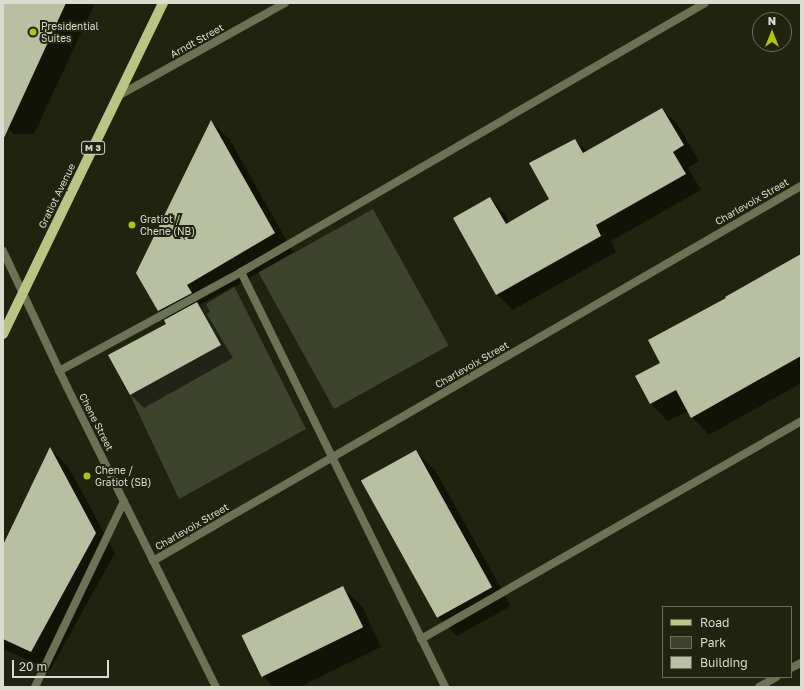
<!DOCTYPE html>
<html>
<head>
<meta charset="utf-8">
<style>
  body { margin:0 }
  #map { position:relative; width:804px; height:690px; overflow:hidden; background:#20240e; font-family:"Golos Text",sans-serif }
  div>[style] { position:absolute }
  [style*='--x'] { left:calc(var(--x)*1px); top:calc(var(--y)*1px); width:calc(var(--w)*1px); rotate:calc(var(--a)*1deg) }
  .green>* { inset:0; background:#3e432c; transform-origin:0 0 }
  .shadow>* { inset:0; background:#0007 }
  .building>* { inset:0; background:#b9c0a1; transform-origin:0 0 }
  .service>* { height:8px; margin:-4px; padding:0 4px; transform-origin:4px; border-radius:4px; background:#6c7354 }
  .minor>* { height:8px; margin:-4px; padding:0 4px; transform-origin:4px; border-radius:4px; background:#6c7354 }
  .tertiary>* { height:8px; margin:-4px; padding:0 4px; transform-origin:4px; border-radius:4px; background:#6c7354 }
  .primary>* { height:10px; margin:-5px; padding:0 5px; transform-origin:5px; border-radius:5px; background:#b8c584 }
  .dots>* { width:11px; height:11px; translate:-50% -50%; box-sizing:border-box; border:2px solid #20240e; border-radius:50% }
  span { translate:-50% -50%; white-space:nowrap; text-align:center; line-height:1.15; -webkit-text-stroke:4px #20240e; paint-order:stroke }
  .shield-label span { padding:1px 3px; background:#20240e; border:1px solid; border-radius:3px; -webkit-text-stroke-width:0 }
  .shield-label { font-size:9px; color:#d9dcce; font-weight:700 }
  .poi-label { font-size:10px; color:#d9dcce }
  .left { translate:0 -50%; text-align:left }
  .street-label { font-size:10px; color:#d9dcce }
  .frame { position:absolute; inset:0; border:4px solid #d9dcce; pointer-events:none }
  .legend { position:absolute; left:662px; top:606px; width:130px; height:72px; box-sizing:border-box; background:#20240e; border:1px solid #6a6e5b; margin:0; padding:5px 7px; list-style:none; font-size:12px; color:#d9dcce }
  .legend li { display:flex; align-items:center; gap:8px; height:20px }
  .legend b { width:20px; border:1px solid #6a6e5b }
  .north { position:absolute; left:752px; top:12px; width:40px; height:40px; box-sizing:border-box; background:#20240e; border:1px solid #6a6e5b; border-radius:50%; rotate:0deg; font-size:11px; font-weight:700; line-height:16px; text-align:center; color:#d9dcce }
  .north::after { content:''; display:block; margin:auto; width:14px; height:18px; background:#afc507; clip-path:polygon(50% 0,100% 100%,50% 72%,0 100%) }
  .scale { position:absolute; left:12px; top:660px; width:97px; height:18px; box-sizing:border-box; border:2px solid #d9dcce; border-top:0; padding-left:5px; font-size:12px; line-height:14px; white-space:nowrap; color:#d9dcce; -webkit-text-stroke:3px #20240e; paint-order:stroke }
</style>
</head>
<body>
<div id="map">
  <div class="green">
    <i style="left:373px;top:209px;width:156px;height:131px;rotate:61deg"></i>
    <i style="clip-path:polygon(234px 286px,306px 429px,179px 499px,130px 395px,220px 345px,199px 305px)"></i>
  </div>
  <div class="shadow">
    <i style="clip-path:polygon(3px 3px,95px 3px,34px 134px,14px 134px,3px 124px)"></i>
    <i style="clip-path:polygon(evenodd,662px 109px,678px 125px,699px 161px,688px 168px,701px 190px,611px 241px,616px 252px,513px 310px,497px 294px,490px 198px,505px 214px,510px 223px,550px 200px,575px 140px,587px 152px,662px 109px,605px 233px,606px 234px,500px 293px,500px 291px,605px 233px)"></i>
    <i style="clip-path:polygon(212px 122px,230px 140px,293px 252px,206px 304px,210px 312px,207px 314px,233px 358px,144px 408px,130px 394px,167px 324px,168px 319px,159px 310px)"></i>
    <i style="clip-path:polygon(801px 255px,801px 383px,709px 435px,692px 417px,688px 411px,668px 421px,651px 404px,636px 377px,661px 363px,727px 299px)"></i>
    <i style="clip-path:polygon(51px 449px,69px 468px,115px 553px,50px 670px,3px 649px,3px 547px)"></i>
    <i style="clip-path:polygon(415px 451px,435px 470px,511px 606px,457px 636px,438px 617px,362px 481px)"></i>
    <i style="clip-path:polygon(342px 587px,362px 606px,381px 647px,300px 687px,274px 687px,263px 676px)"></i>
  </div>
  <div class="building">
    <i style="clip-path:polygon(3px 3px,66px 3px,3px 140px)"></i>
    <i style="clip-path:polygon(662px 108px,684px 145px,673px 152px,686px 174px,596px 225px,601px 236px,496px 295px,453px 218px,490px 197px,506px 224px,549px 199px,529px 163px,575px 139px,583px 153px)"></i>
    <i style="clip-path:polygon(211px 120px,275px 233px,187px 285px,192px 293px,158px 311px,136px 273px)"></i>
    <i style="clip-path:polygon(801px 254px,801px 356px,691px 418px,676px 390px,650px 404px,635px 376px,660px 363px,648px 340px,726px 298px,725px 297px)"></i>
    <i style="clip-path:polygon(197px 302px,221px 345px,130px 395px,108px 355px,166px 324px,164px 320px)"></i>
    <i style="clip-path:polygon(50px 447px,96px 533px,31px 652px,3px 639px,3px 545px)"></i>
    <i style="left:416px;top:450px;width:157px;height:63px;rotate:61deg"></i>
    <i style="left:343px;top:586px;width:46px;height:113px;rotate:64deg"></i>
  </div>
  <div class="service">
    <i style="--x:241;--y:272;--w:462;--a:63.8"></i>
    <i style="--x:59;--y:371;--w:207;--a:-28.5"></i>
    <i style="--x:241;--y:272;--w:536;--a:-30.1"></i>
    <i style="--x:421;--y:639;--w:438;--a:-29.8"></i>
    <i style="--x:35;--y:687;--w:206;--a:-64.4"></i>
  </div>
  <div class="minor">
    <i style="--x:118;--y:96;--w:191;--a:-29.1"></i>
    <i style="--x:153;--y:561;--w:749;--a:-30.06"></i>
    <i style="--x:791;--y:668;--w:11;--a:-27"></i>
    <i style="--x:759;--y:687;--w:20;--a:-30"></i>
  </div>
  <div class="tertiary">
    <i style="--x:3;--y:251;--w:150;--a:64.8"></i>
    <i style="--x:67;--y:387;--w:335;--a:63.6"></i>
  </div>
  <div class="primary">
    <i style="--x:3;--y:334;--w:368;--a:-64.2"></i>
  </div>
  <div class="dots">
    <i style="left:33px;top:32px;background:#afc507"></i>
    <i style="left:132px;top:225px;background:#afc507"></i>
    <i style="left:87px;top:476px;background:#afc507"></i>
  </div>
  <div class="shield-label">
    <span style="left:93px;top:148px">M 3</span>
  </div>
  <div class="poi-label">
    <span class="left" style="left:41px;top:32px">Presidential<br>Suites</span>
    <span class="left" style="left:140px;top:225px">Gratiot /<br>Chene (NB)</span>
    <span class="left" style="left:95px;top:476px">Chene /<br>Gratiot (SB)</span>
  </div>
  <div class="street-label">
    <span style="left:197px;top:41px;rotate:-29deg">Arndt Street</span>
    <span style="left:57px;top:196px;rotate:-64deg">Gratiot Avenue</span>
    <span style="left:752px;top:202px;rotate:-30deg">Charlevoix Street</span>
    <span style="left:472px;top:365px;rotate:-30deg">Charlevoix Street</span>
    <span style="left:96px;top:422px;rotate:63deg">Chene Street</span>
    <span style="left:192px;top:527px;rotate:-30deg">Charlevoix Street</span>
  </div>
  <div class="frame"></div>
  <ul class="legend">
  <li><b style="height:5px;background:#b8c584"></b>Road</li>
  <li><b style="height:11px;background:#3e432c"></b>Park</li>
  <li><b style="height:11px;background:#b9c0a1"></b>Building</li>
  </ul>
  <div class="north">N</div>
  <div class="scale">20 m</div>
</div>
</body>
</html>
